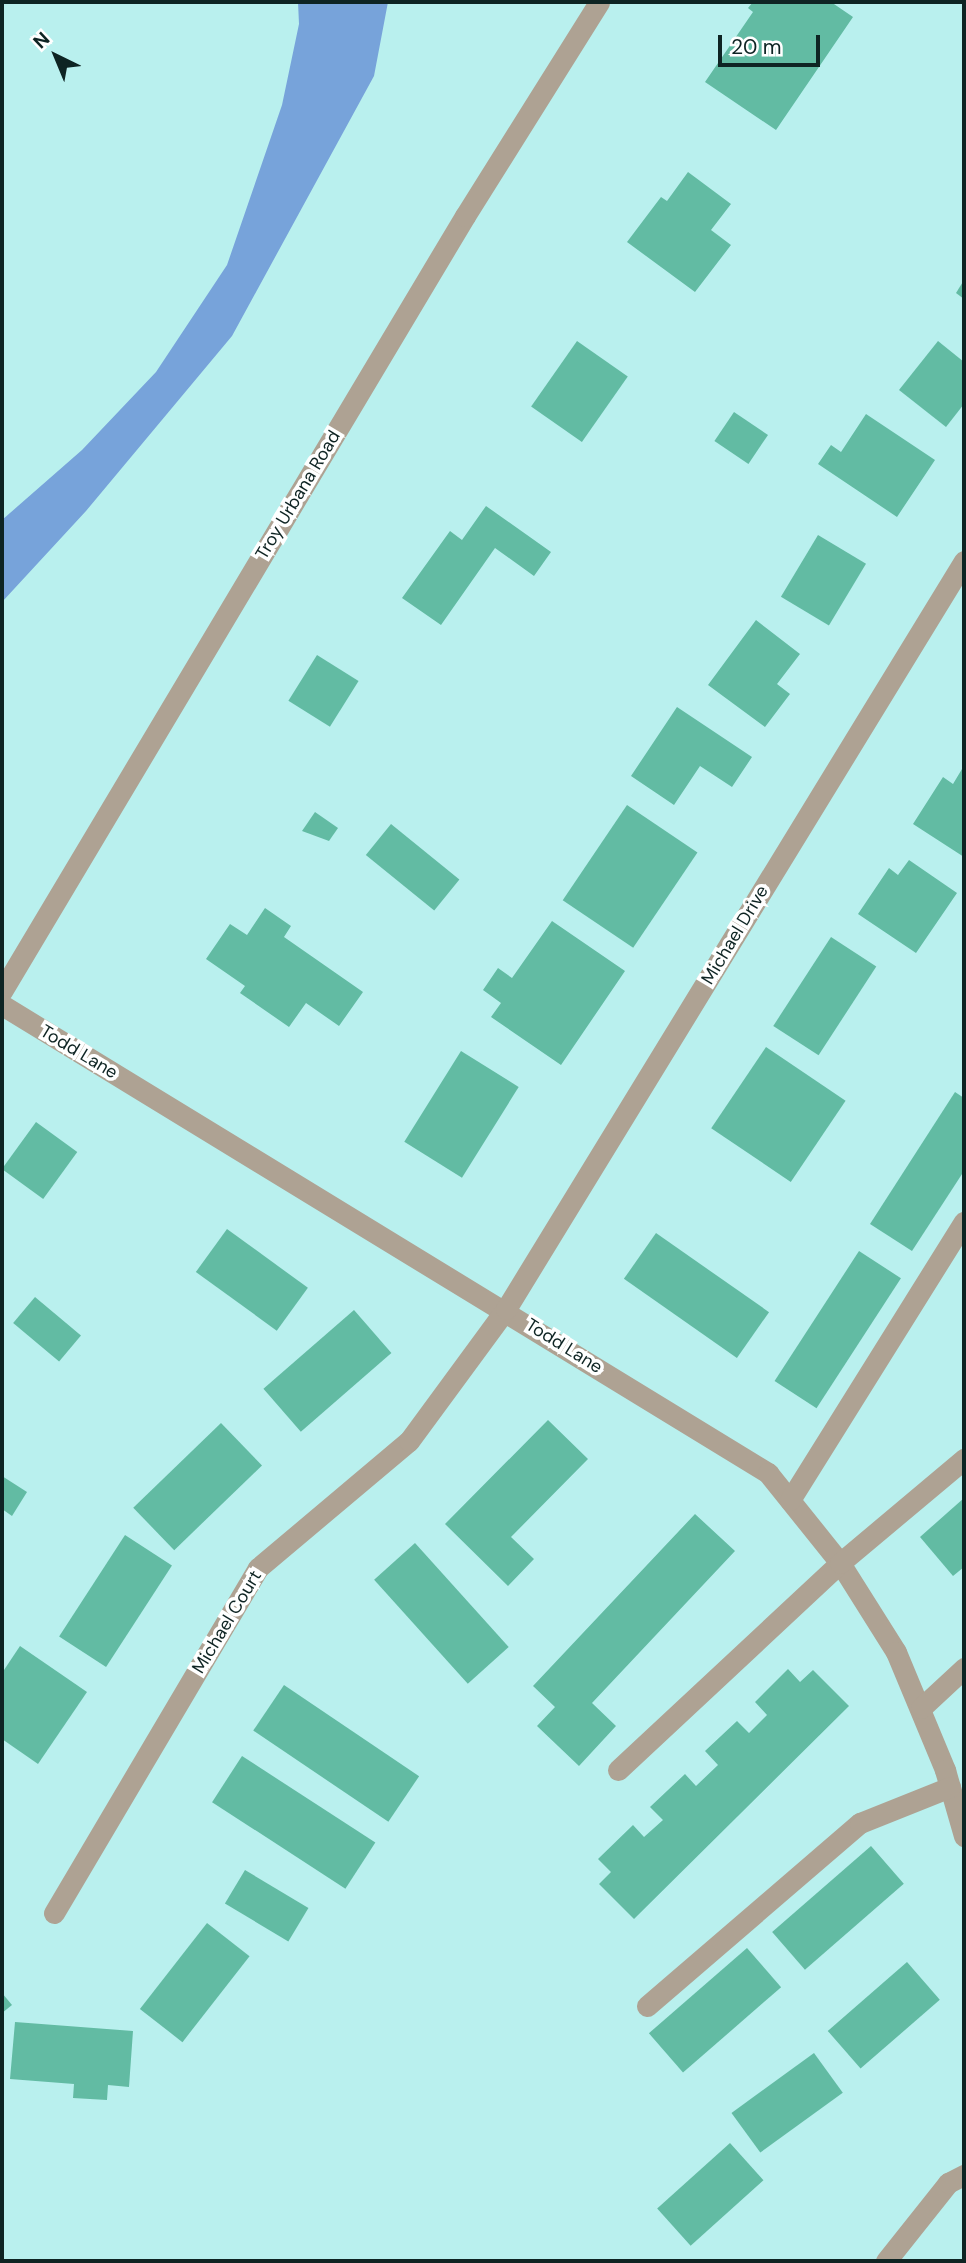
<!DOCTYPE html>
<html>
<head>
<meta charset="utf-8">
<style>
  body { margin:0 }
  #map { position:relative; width:966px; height:2263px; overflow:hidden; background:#b9f0ee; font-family:"DM Sans",sans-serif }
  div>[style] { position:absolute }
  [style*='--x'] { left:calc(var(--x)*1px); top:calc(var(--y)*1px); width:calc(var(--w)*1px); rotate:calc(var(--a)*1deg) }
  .water>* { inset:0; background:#77a3da }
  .building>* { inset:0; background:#62bba3; transform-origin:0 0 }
  .minor>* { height:21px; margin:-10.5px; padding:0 10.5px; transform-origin:10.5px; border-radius:10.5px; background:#aea293 }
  span { translate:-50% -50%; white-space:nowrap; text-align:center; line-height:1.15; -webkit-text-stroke:7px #fff; paint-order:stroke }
  .street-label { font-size:18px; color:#0e2423 }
  .frame { position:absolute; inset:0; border:4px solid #0e2423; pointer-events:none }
  .north { position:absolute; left:21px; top:21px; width:70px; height:70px; -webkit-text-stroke:5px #fff; paint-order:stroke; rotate:317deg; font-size:19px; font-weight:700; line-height:28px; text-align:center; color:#0e2423 }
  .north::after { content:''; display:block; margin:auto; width:24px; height:32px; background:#0e2423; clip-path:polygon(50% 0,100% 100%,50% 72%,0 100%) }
  .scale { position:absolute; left:718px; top:35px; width:102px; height:32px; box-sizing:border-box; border:4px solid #0e2423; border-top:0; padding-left:9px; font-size:21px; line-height:24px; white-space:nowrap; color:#0e2423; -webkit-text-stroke:5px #fff; paint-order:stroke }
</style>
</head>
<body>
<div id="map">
  <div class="water">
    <i style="clip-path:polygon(298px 2px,388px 2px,374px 76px,232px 336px,86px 511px,2px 602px,2px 520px,82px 450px,156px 372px,227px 265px,282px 105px,299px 24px)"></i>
  </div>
  <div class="building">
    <i style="clip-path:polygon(753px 2px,831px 2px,853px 17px,776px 130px,705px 82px,753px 12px,748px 8px)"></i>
    <i style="clip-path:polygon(688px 172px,731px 204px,711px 230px,731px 245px,695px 292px,627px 242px,661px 197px,667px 201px)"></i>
    <i style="clip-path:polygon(964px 280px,964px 299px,956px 293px)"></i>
    <i style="left:577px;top:341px;width:62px;height:80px;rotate:35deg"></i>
    <i style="clip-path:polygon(938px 341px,964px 362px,964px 404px,946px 427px,899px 390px)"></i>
    <i style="left:734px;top:412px;width:41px;height:35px;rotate:34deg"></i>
    <i style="clip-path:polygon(866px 414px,935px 460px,897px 517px,818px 464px,831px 445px,841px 452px)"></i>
    <i style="clip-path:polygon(486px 506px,551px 552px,534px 576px,495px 548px,441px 625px,402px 598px,450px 531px,462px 540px)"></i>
    <i style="left:818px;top:535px;width:56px;height:72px;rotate:31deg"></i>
    <i style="clip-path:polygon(756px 620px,800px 654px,777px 684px,790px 694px,765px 727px,708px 685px)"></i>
    <i style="left:317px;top:655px;width:49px;height:54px;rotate:32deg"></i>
    <i style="clip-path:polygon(677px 707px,752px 757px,732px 787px,700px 766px,674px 805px,631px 776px)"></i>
    <i style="clip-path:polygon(962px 769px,964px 770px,964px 857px,913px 824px,943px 777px,953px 784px)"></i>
    <i style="left:627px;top:805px;width:85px;height:115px;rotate:34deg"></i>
    <i style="clip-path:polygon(315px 812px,338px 828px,329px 841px,302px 831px)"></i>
    <i style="left:391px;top:824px;width:88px;height:40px;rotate:39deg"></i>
    <i style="clip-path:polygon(909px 860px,957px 893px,916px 953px,858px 914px,889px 868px,898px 875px)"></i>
    <i style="clip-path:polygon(265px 908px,291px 926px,284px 937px,363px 992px,339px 1026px,306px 1003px,289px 1027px,240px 993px,245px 986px,206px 959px,230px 924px,247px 935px)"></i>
    <i style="clip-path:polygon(552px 921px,625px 971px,561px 1065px,491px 1017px,501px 1003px,483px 990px,498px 968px,512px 978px)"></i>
    <i style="left:831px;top:937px;width:54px;height:106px;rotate:33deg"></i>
    <i style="left:766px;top:1047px;width:96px;height:98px;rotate:34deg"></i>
    <i style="left:461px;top:1051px;width:68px;height:107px;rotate:32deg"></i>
    <i style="clip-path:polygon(955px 1092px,964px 1098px,964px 1171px,912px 1251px,870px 1224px)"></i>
    <i style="left:36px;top:1122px;width:51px;height:58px;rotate:36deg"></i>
    <i style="left:227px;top:1229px;width:100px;height:53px;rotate:36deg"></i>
    <i style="left:656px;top:1233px;width:138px;height:56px;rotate:35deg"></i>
    <i style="left:859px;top:1251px;width:50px;height:155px;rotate:33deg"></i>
    <i style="left:35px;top:1297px;width:60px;height:34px;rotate:40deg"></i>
    <i style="left:354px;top:1310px;width:57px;height:120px;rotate:49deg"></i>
    <i style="clip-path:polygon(548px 1420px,588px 1459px,511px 1537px,534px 1559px,508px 1586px,445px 1524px)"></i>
    <i style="left:221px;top:1423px;width:59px;height:122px;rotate:46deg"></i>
    <i style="clip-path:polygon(2px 1476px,27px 1492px,12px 1516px,2px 1509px)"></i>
    <i style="clip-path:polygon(964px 1498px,964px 1567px,953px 1576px,920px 1537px)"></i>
    <i style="clip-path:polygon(695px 1514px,735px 1551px,592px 1703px,616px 1726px,579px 1766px,537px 1726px,555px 1707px,533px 1686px)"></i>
    <i style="left:125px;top:1535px;width:56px;height:121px;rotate:33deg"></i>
    <i style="left:415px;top:1543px;width:140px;height:55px;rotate:48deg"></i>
    <i style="clip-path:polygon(20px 1646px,87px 1692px,38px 1764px,2px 1739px,2px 1673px)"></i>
    <i style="clip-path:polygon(788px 1669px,800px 1682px,813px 1670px,849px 1706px,634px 1919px,599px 1884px,611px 1872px,598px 1859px,633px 1825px,644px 1837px,663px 1820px,650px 1807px,685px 1774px,696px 1786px,718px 1765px,705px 1751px,737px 1721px,749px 1733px,767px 1715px,755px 1702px)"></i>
    <i style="left:284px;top:1685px;width:163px;height:55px;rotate:34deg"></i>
    <i style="left:242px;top:1756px;width:159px;height:55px;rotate:33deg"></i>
    <i style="left:871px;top:1846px;width:50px;height:131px;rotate:49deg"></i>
    <i style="left:245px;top:1870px;width:74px;height:39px;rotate:31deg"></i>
    <i style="left:207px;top:1923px;width:54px;height:109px;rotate:38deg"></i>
    <i style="left:747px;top:1948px;width:52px;height:130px;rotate:49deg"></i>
    <i style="left:907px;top:1962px;width:50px;height:105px;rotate:49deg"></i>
    <i style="clip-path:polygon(2px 1993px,12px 2005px,2px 2013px)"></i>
    <i style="clip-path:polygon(15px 2022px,133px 2031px,129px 2087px,108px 2085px,107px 2100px,73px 2098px,74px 2084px,10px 2079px)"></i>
    <i style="left:814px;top:2053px;width:49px;height:102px;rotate:54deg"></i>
    <i style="left:730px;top:2143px;width:50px;height:98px;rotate:48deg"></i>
  </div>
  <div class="minor">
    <i style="--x:2;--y:991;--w:903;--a:-59.15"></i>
    <i style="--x:465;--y:216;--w:252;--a:-57.9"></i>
    <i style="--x:2;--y:1005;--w:898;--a:31.42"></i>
    <i style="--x:768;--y:1473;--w:115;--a:51.3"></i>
    <i style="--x:840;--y:1563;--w:105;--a:57.8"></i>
    <i style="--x:896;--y:1652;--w:128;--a:67.4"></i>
    <i style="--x:945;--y:1770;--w:69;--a:73.9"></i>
    <i style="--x:790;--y:1500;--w:328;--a:-58"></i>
    <i style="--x:921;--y:1708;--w:59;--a:-42.9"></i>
    <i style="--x:618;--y:1770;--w:304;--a:-43"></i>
    <i style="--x:840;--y:1563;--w:162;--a:-40"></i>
    <i style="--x:54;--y:1913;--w:401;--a:-59.4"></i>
    <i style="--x:258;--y:1568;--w:197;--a:-40.1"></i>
    <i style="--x:409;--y:1441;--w:164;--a:-53.7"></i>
    <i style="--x:506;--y:1309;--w:877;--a:-58.52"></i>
    <i style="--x:647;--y:2006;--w:281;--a:-40.7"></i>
    <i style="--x:860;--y:1823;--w:97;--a:-21.8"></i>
    <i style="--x:886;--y:2261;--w:100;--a:-51.5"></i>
    <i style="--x:948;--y:2183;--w:18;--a:-27"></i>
  </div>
  <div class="street-label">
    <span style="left:298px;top:495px;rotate:-59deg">Troy Urbana Road</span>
    <span style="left:735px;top:935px;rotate:-59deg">Michael Drive</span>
    <span style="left:79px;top:1052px;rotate:31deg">Todd Lane</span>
    <span style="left:564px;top:1346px;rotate:32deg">Todd Lane</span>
    <span style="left:227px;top:1622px;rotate:-59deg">Michael Court</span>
  </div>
  <div class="frame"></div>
  <div class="north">N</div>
  <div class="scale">20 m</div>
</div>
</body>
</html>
